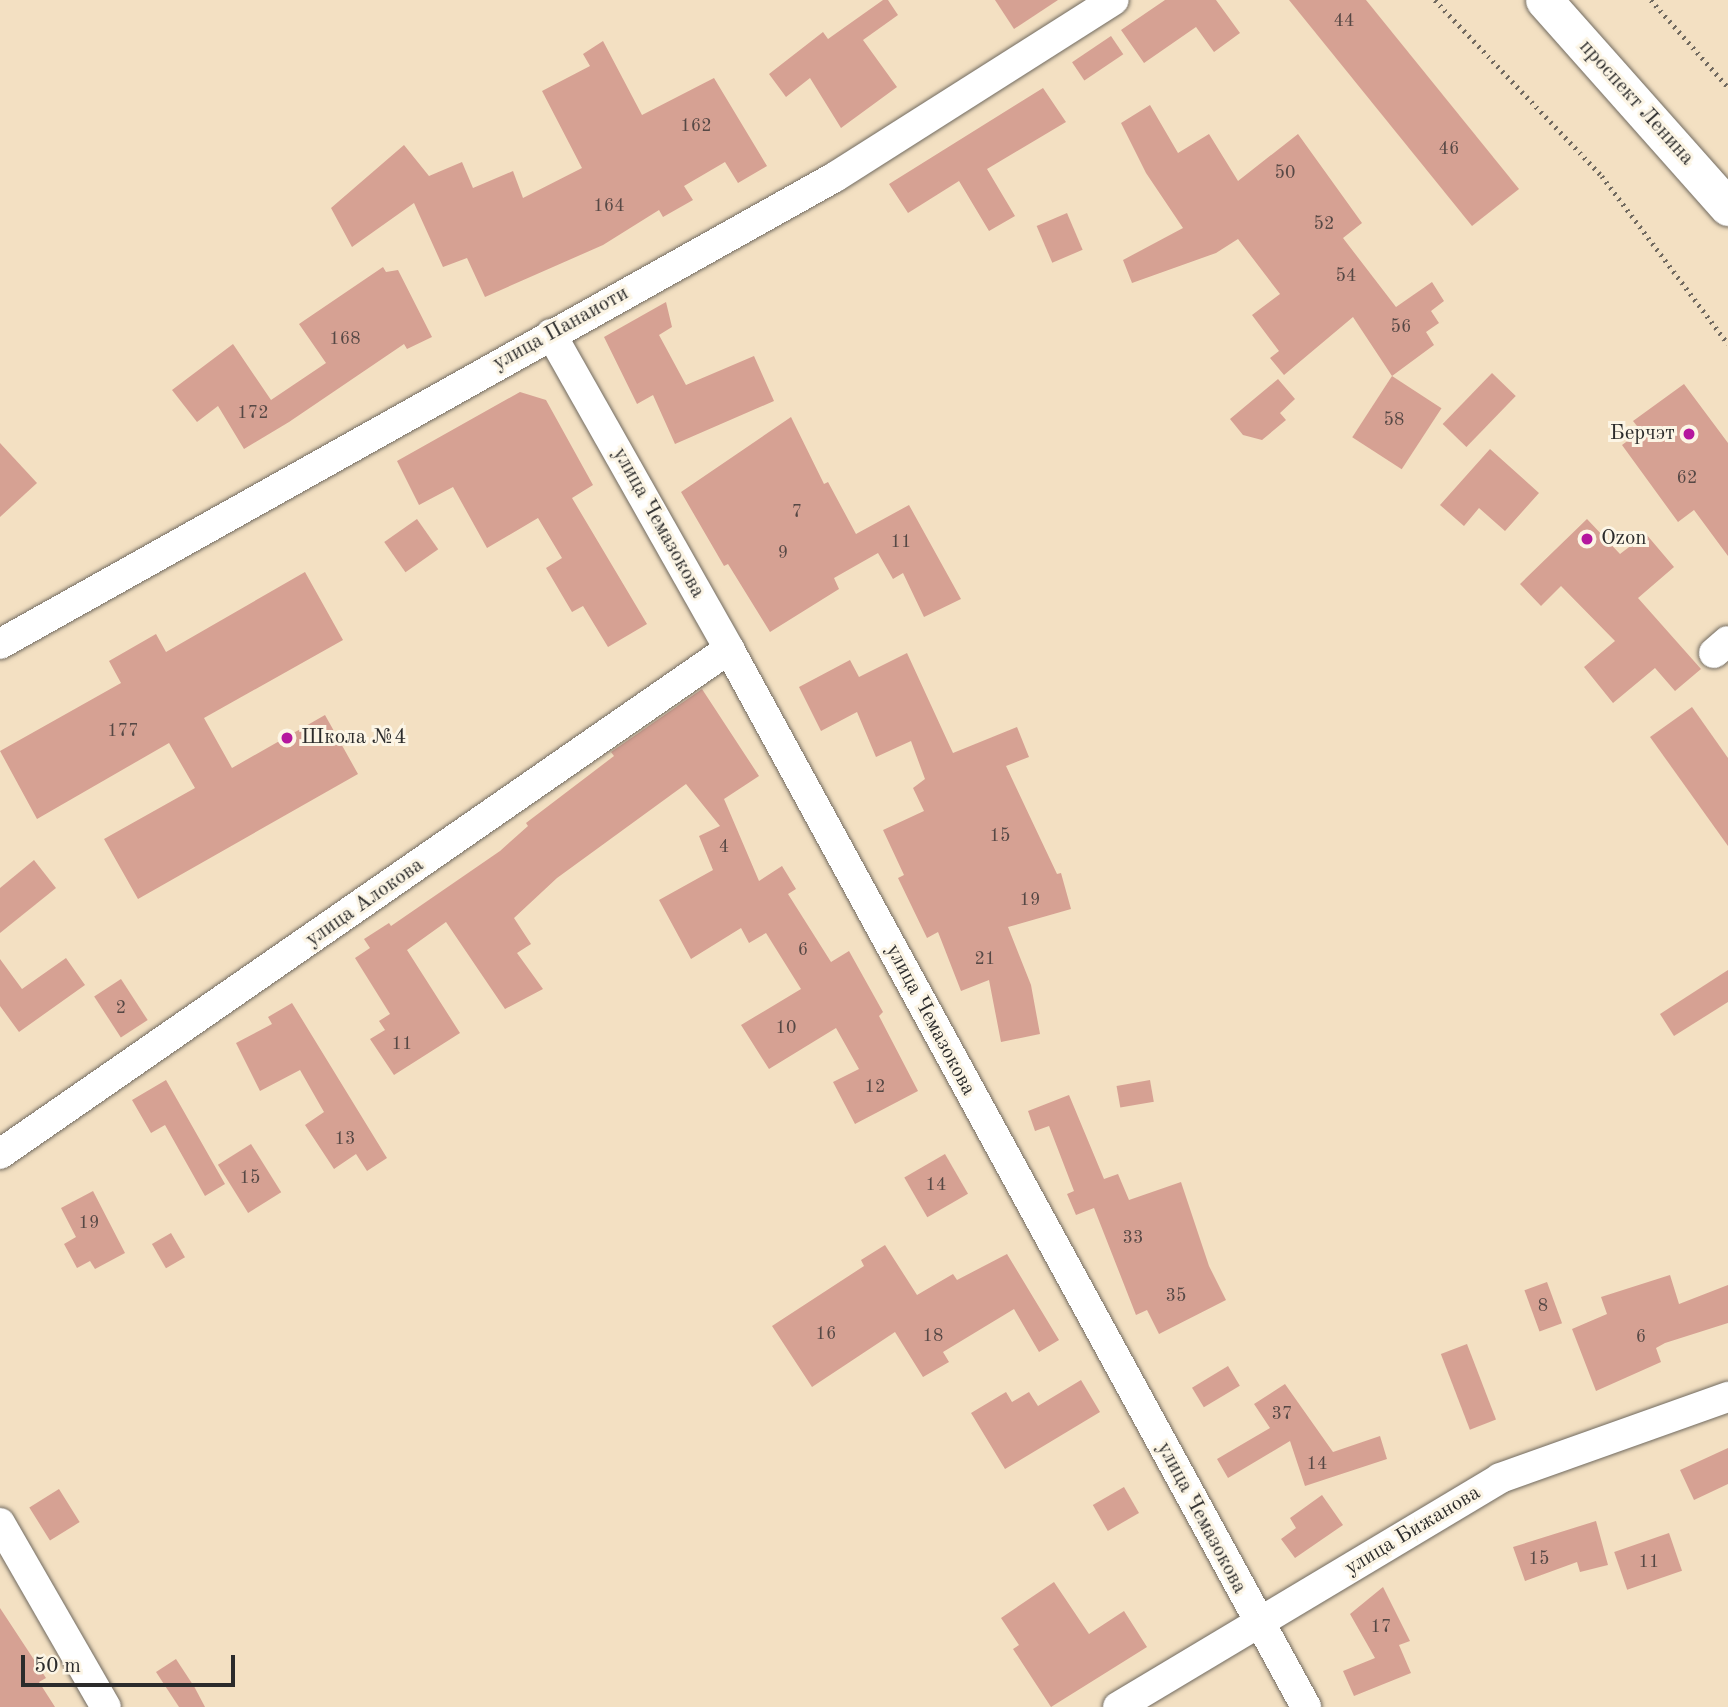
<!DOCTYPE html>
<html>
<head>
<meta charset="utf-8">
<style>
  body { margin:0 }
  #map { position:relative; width:1728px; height:1707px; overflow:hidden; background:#f3e0c2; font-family:"Old Standard TT",serif }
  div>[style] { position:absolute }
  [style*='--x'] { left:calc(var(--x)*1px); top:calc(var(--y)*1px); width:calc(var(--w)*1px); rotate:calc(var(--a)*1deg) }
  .building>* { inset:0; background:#d6a193; transform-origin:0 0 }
  .path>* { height:4.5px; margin-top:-2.25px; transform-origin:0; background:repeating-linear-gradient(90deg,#716a60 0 2px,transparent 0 7px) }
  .roads { filter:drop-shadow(0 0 2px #716a60) drop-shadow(0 0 2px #716a60) }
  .minor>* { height:30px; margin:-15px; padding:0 15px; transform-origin:15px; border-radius:15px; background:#fff }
  .major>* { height:37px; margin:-18.5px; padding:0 18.5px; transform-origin:18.5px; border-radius:18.5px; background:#fff }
  .dots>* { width:19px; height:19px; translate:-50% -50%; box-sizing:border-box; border:4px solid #fcf5e5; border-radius:50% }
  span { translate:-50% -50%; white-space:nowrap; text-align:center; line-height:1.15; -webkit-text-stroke:6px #fcf5e5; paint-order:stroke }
  .number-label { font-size:18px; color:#564845 }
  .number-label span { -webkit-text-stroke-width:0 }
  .street-label { font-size:21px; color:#2b2b2b }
  .poi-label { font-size:21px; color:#2b2b2b }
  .right { translate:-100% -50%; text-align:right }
  .left { translate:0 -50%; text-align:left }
  .scale { position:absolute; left:21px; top:1655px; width:214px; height:32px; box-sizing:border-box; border:4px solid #2b2b2b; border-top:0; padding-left:9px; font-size:21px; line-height:24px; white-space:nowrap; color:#2b2b2b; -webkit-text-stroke:5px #fcf5e5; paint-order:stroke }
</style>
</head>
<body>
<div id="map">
  <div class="building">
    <i style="clip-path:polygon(883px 0,888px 0,898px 15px,863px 40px,897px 87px,841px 128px,810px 78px,786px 97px,769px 74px,823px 32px,828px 39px)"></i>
    <i style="clip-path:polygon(995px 0,1058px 0,1014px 29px)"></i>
    <i style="clip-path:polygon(1165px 0,1216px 0,1240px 33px,1214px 52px,1196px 27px,1144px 63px,1121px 30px)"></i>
    <i style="clip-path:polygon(1289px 0,1366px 0,1519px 189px,1472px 226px)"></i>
    <i style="left:1111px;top:36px;width:22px;height:47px;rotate:56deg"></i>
    <i style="clip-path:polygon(603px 41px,642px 115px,714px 78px,767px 166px,738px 183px,725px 162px,684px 186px,693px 200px,663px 217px,659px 210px,603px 245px,485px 297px,467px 258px,443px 267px,414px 203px,352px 247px,331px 208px,404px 145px,429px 176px,462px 162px,473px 188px,513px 171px,523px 198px,582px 168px,542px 91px,590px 66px,583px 54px)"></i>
    <i style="clip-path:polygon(1043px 88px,1066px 122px,987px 169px,1015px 216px,989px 231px,959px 181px,908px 213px,889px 184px)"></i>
    <i style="clip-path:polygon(1150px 105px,1178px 153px,1209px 134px,1238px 181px,1298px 134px,1362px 223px,1343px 238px,1396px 307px,1432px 282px,1444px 301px,1431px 311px,1439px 323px,1426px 332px,1434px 345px,1392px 376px,1353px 317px,1284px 375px,1270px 358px,1279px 351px,1252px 315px,1280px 294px,1238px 239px,1216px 253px,1132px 283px,1123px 260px,1183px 228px,1146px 173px,1121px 123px)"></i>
    <i style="left:1067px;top:213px;width:40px;height:33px;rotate:67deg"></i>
    <i style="clip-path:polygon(383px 267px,386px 272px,398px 270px,432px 337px,407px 349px,404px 344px,289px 422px,244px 449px,218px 406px,197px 422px,172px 390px,233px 344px,271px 400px,326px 363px,299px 324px)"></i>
    <i style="clip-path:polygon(666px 302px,672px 327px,659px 335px,686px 385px,754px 356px,774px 401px,675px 444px,653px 395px,637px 404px,604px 337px)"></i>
    <i style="left:1492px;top:373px;width:33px;height:71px;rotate:44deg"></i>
    <i style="left:1392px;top:376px;width:59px;height:73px;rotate:33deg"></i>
    <i style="clip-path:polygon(1278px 379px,1295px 399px,1280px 413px,1286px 420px,1262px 440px,1243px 435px,1230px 419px)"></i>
    <i style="clip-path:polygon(1684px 384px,1728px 443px,1728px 556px,1694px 510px,1678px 522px,1622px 445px,1641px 431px,1633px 421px)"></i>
    <i style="clip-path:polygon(520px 392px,546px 400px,593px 485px,572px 498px,647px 624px,608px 647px,583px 606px,572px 612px,546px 568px,562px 558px,538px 518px,487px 548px,453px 487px,419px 505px,397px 461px)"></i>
    <i style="clip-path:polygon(791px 417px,824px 484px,828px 482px,856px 534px,909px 505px,961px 599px,924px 617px,903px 573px,893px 579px,878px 553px,834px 578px,839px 589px,770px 632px,728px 564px,724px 566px,681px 492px)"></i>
    <i style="clip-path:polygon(0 443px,37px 483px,0 517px)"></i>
    <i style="clip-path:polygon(1490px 449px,1539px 493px,1505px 531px,1479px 508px,1464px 526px,1440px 505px)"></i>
    <i style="left:417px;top:519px;width:37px;height:40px;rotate:55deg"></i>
    <i style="clip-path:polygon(1587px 519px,1620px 554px,1646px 534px,1674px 567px,1638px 598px,1701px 669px,1675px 691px,1655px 668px,1613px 703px,1584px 667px,1615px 641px,1561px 586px,1541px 606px,1520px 584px)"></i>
    <i style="clip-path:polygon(305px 572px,343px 640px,204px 718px,232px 768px,325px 715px,358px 774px,138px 899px,104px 839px,195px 788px,169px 743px,37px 819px,0 751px,121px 683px,109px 661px,156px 634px,166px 652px)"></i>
    <i style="clip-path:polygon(907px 653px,953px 753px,1017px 727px,1029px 757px,1006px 766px,1057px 874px,1061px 873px,1071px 909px,1008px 927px,1031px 985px,1040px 1034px,1001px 1042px,989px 980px,961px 991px,938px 932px,927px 938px,898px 878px,904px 875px,883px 830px,924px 811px,913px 788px,925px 779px,911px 741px,876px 757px,857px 712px,821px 731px,799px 687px,850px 660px,859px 677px)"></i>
    <i style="clip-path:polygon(702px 689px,759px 776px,724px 799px,759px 881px,782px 866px,796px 889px,788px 894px,831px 962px,849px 951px,883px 1012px,879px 1016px,918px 1091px,855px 1124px,833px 1082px,859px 1069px,836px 1028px,769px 1069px,741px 1025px,801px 989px,766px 933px,749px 943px,741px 928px,691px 959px,659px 900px,713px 870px,699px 836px,720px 826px,686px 784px,557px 878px,514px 918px,531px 944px,517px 953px,543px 989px,505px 1009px,446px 922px,407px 950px,460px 1033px,394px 1075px,370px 1039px,385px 1030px,379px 1021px,390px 1014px,355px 958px,370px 948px,364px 939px,389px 923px,391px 926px,500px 851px,528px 826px,526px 823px,614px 756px,611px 752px)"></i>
    <i style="clip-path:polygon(1692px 707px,1728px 758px,1728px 846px,1650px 737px)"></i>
    <i style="clip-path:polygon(34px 860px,56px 888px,0 933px,0 888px)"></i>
    <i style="clip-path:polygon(66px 958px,85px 985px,19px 1032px,0 1006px,0 959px,22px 989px)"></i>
    <i style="clip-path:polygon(1728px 970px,1728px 1002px,1674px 1036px,1660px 1014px)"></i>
    <i style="left:121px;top:979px;width:49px;height:32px;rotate:57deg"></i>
    <i style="clip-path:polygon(292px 1003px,387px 1158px,367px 1171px,356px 1154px,334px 1169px,305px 1125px,324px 1112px,300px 1070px,260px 1091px,236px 1043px,272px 1024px,268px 1017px)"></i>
    <i style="clip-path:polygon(166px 1080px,225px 1184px,205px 1196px,165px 1125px,151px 1133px,132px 1100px)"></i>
    <i style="left:1150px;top:1080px;width:22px;height:34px;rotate:80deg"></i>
    <i style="clip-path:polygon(1069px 1095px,1104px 1179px,1118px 1174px,1129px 1200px,1181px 1182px,1209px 1266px,1226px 1300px,1159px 1334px,1147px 1310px,1136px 1315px,1094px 1208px,1076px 1215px,1067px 1194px,1074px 1191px,1049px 1126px,1035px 1131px,1028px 1111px)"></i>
    <i style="left:251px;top:1144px;width:57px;height:39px;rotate:58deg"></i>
    <i style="left:945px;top:1154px;width:46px;height:47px;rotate:60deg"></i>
    <i style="clip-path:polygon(93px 1191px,125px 1253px,95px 1269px,90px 1261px,77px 1268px,64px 1244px,76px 1237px,61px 1208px)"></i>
    <i style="left:171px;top:1233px;width:28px;height:22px;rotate:60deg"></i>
    <i style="clip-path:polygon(885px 1245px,917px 1295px,953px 1274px,957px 1280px,1007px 1254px,1059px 1340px,1039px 1352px,1014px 1309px,943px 1352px,949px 1362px,923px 1377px,895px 1332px,812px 1387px,772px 1326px,864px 1266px,861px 1260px)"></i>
    <i style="clip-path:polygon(1670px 1275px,1679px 1304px,1728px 1285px,1728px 1323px,1665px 1343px,1656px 1348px,1661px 1362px,1596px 1391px,1572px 1329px,1607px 1314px,1601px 1297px)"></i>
    <i style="left:1547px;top:1282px;width:44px;height:24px;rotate:70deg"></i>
    <i style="left:1467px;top:1344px;width:81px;height:28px;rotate:69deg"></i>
    <i style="left:1228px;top:1366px;width:23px;height:42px;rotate:59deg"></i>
    <i style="clip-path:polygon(1081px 1380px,1100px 1412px,1005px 1469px,971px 1413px,1006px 1392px,1012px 1402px,1029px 1392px,1038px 1406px)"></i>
    <i style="clip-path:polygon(1285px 1384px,1333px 1452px,1380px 1436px,1387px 1459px,1305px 1486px,1290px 1441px,1228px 1478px,1217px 1459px,1270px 1428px,1254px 1404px)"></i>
    <i style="clip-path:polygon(1728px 1448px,1728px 1484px,1694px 1500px,1680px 1470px)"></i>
    <i style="left:1124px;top:1487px;width:30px;height:36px;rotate:60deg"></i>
    <i style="left:59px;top:1489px;width:39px;height:35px;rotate:58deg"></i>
    <i style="clip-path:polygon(1322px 1495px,1343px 1525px,1295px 1558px,1281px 1539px,1296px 1528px,1290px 1518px)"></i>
    <i style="clip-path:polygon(1596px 1521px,1608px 1565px,1580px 1572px,1577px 1562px,1525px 1581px,1513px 1547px)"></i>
    <i style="left:1669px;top:1533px;width:40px;height:58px;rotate:71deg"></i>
    <i style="clip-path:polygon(1054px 1582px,1089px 1634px,1124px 1611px,1147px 1647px,1051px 1707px,1013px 1649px,1019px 1645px,1001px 1618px)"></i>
    <i style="clip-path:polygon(1383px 1587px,1410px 1641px,1399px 1645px,1411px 1673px,1354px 1696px,1343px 1671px,1375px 1658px,1350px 1614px)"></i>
    <i style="clip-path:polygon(0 1608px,46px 1678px,39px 1682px,55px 1707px,0 1707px)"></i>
    <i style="clip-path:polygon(176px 1659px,195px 1688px,205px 1707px,179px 1707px,156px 1672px)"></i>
  </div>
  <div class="path">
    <i style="--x:1435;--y:0;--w:243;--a:46.5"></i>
    <i style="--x:1602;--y:176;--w:210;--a:53.1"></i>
    <i style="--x:1651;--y:0;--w:116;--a:48.5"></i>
  </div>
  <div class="roads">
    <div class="minor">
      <i style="--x:551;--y:334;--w:362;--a:60.5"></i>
      <i style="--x:729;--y:649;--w:1205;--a:61.39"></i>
      <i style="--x:0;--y:644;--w:957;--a:-29.22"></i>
      <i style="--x:835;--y:177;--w:330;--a:-32.4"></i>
      <i style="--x:1714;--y:653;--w:18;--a:-41"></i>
      <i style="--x:0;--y:1154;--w:887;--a:-34.71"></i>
      <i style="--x:0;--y:1523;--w:212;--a:60.1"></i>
      <i style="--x:1118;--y:1707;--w:445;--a:-30.9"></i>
      <i style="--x:1500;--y:1478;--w:242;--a:-19.6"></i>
    </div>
    <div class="major">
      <i style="--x:1544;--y:0;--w:277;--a:48.4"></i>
    </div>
  </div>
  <div class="dots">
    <i style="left:1689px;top:434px;background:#b5179e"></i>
    <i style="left:1587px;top:539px;background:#b5179e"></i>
    <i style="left:287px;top:738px;background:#b5179e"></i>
  </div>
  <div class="number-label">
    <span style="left:1344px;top:21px">44</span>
    <span style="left:696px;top:126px">162</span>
    <span style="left:1449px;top:149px">46</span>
    <span style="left:1285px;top:173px">50</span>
    <span style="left:609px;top:206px">164</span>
    <span style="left:1324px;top:224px">52</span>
    <span style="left:1346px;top:276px">54</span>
    <span style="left:1401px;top:327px">56</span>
    <span style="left:345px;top:339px">168</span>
    <span style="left:253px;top:413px">172</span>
    <span style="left:1394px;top:420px">58</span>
    <span style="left:1687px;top:478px">62</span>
    <span style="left:797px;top:512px">7</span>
    <span style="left:901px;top:542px">11</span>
    <span style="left:783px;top:553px">9</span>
    <span style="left:123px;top:731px">177</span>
    <span style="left:1000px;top:836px">15</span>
    <span style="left:724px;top:847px">4</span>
    <span style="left:1030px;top:900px">19</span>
    <span style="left:803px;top:950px">6</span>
    <span style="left:985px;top:959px">21</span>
    <span style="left:121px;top:1008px">2</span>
    <span style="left:786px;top:1028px">10</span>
    <span style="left:402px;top:1044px">11</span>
    <span style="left:875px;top:1087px">12</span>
    <span style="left:345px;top:1139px">13</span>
    <span style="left:250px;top:1178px">15</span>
    <span style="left:936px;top:1185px">14</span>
    <span style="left:89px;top:1223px">19</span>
    <span style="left:1133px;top:1238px">33</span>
    <span style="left:1176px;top:1296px">35</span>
    <span style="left:1543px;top:1306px">8</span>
    <span style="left:826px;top:1334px">16</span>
    <span style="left:933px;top:1336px">18</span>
    <span style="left:1641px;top:1337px">6</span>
    <span style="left:1282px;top:1414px">37</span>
    <span style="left:1317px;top:1464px">14</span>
    <span style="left:1539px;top:1559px">15</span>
    <span style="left:1649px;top:1562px">11</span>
    <span style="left:1381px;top:1627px">17</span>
  </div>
  <div class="street-label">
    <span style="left:1636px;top:103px;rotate:48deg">проспект Ленина</span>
    <span style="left:561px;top:329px;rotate:-29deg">улица Панаиоти</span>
    <span style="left:658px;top:523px;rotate:61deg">улица Чемазокова</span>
    <span style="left:365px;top:903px;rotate:-35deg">улица Алокова</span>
    <span style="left:930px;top:1020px;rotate:62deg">улица Чемазокова</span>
    <span style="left:1201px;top:1518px;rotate:62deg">улица Чемазокова</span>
    <span style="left:1413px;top:1531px;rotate:-31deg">улица Бижанова</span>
  </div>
  <div class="poi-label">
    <span class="right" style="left:1675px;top:434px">Берчэт</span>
    <span class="left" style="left:1601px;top:539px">Ozon</span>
    <span class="left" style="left:301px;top:738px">Школа №4</span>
  </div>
  <div class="scale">50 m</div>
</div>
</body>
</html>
